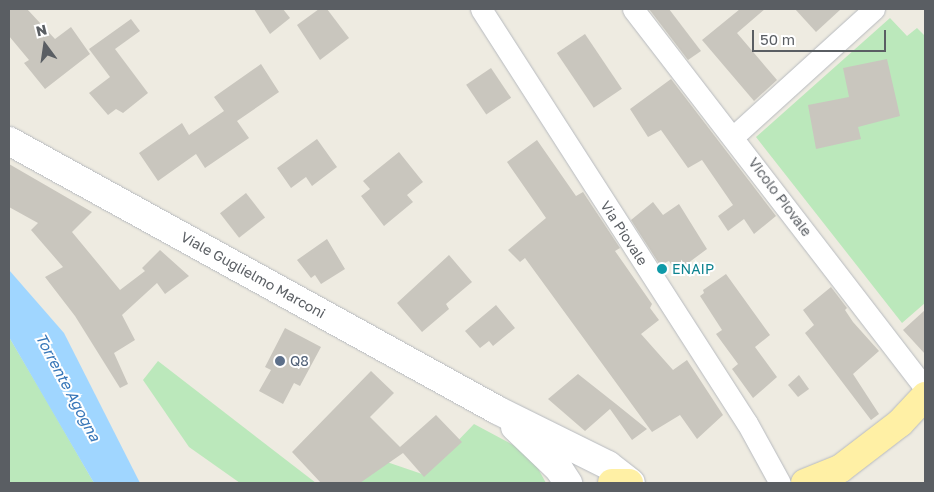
<!DOCTYPE html>
<html>
<head>
<meta charset="utf-8">
<style>
  body { margin:0 }
  #map { position:relative; width:934px; height:492px; overflow:hidden; background:#eeebe1; font-family:"Golos Text",sans-serif }
  div>[style] { position:absolute }
  [style*='--x'] { left:calc(var(--x)*1px); top:calc(var(--y)*1px); width:calc(var(--w)*1px); rotate:calc(var(--a)*1deg) }
  .green>* { inset:0; background:#bbe8bb }
  .water>* { inset:0; background:#a0d6ff }
  .building>* { inset:0; background:#c9c6be; transform-origin:0 0 }
  .roads { filter:drop-shadow(0 0 1px #b7babf) drop-shadow(0 0 1px #b7babf) }
  .street>* { height:21px; margin:-10.5px; padding:0 10.5px; transform-origin:10.5px; border-radius:10.5px; background:#fff }
  .secondary>* { height:28px; margin:-14px; padding:0 14px; transform-origin:14px; border-radius:14px; background:#fff }
  .primary>* { height:28px; margin:-14px; padding:0 14px; transform-origin:14px; border-radius:14px; background:#fff0a5 }
  .dots>* { width:14px; height:14px; translate:-50% -50%; box-sizing:border-box; border:2px solid #fff; border-radius:50% }
  span { translate:-50% -50%; white-space:nowrap; text-align:center; line-height:1.15; -webkit-text-stroke:4px #fff; paint-order:stroke }
  .street-label { font-size:14px; color:#5a5e63 }
  .culture-label { font-size:14px; color:#0d838f }
  .left { translate:0 -50%; text-align:left }
  .service-label { font-size:14px; color:#4e5e75 }
  .water-label { font-size:15px; color:#3676b8; font-style:italic }
  .frame { position:absolute; inset:0; border:10px solid #5a5e63; pointer-events:none }
  .north { position:absolute; left:20px; top:20px; width:50px; height:50px; -webkit-text-stroke:4px #fff; paint-order:stroke; rotate:346deg; font-size:14px; font-weight:700; line-height:20px; text-align:center; color:#5a5e63 }
  .north::after { content:''; display:block; margin:auto; width:18px; height:22px; background:#5a5e63; clip-path:polygon(50% 0,100% 100%,50% 72%,0 100%) }
  .scale { position:absolute; left:752px; top:30px; width:134px; height:22px; box-sizing:border-box; border:2px solid #5a5e63; border-top:0; padding-left:6px; font-size:15px; line-height:18px; white-space:nowrap; color:#5a5e63; -webkit-text-stroke:4px #fff; paint-order:stroke }
</style>
</head>
<body>
<div id="map">
  <div class="green">
    <i style="clip-path:polygon(890px 18px,907px 36px,917px 28px,925px 36px,925px 303px,902px 323px,756px 137px)"></i>
    <i style="clip-path:polygon(9px 337px,48px 403px,94px 483px,9px 483px)"></i>
    <i style="clip-path:polygon(158px 361px,316px 483px,240px 483px,189px 447px,143px 380px)"></i>
    <i style="clip-path:polygon(474px 424px,530px 454px,546px 483px,345px 483px,381px 460px,425px 475px)"></i>
  </div>
  <div class="water">
    <i style="clip-path:polygon(9px 270px,64px 333px,140px 483px,94px 483px,9px 337px)"></i>
  </div>
  <div class="building">
    <i style="clip-path:polygon(9px 9px,27px 9px,55px 39px,71px 27px,90px 54px,45px 89px,24px 63px,29px 60px,9px 36px)"></i>
    <i style="clip-path:polygon(254px 9px,283px 9px,290px 18px,270px 34px)"></i>
    <i style="clip-path:polygon(319px 9px,327px 9px,349px 38px,320px 60px,297px 25px)"></i>
    <i style="clip-path:polygon(649px 9px,669px 9px,701px 51px,688px 60px)"></i>
    <i style="clip-path:polygon(740px 9px,765px 9px,737px 33px,777px 80px,754px 101px,702px 40px)"></i>
    <i style="clip-path:polygon(795px 9px,841px 9px,816px 32px)"></i>
    <i style="clip-path:polygon(131px 19px,140px 31px,115px 49px,148px 93px,123px 113px,116px 109px,108px 115px,89px 93px,110px 77px,89px 49px)"></i>
    <i style="left:585px;top:34px;width:66px;height:34px;rotate:56deg"></i>
    <i style="clip-path:polygon(887px 59px,900px 116px,858px 127px,861px 139px,816px 149px,808px 105px,849px 97px,843px 68px)"></i>
    <i style="clip-path:polygon(261px 64px,279px 92px,237px 121px,249px 138px,205px 168px,196px 154px,158px 181px,139px 153px,182px 123px,189px 135px,224px 111px,214px 97px)"></i>
    <i style="left:491px;top:68px;width:36px;height:30px;rotate:56deg"></i>
    <i style="clip-path:polygon(671px 79px,776px 216px,754px 234px,744px 219px,728px 231px,718px 216px,733px 205px,702px 160px,688px 168px,661px 130px,648px 137px,630px 109px)"></i>
    <i style="clip-path:polygon(317px 139px,337px 167px,312px 186px,306px 177px,291px 188px,277px 168px)"></i>
    <i style="clip-path:polygon(537px 140px,576px 196px,583px 192px,620px 248px,615px 251px,652px 304px,650px 308px,659px 320px,641px 334px,673px 370px,687px 360px,723px 415px,697px 439px,680px 415px,652px 432px,525px 258px,520px 262px,508px 250px,546px 218px,507px 162px)"></i>
    <i style="clip-path:polygon(399px 152px,423px 182px,407px 195px,413px 202px,384px 226px,361px 196px,370px 189px,363px 181px)"></i>
    <i style="clip-path:polygon(9px 164px,92px 212px,72px 232px,120px 290px,145px 271px,142px 268px,160px 250px,189px 276px,165px 294px,157px 283px,122px 315px,135px 340px,114px 353px,128px 384px,120px 388px,75px 316px,45px 277px,63px 267px,31px 230px,38px 223px,9px 207px)"></i>
    <i style="left:246px;top:193px;width:31px;height:33px;rotate:52deg"></i>
    <i style="clip-path:polygon(653px 202px,663px 215px,679px 204px,707px 249px,676px 272px,669px 261px,660px 265px,631px 220px)"></i>
    <i style="clip-path:polygon(327px 239px,345px 269px,321px 284px,315px 275px,311px 278px,297px 260px)"></i>
    <i style="clip-path:polygon(449px 255px,472px 282px,446px 304px,449px 309px,422px 332px,397px 303px)"></i>
    <i style="clip-path:polygon(726px 274px,770px 335px,755px 347px,777px 377px,753px 398px,732px 369px,738px 364px,716px 334px,722px 330px,700px 296px,704px 293px,703px 290px)"></i>
    <i style="clip-path:polygon(831px 287px,847px 308px,845px 310px,853px 322px,879px 351px,853px 374px,879px 414px,871px 420px,805px 333px,814px 325px,803px 310px)"></i>
    <i style="clip-path:polygon(496px 305px,515px 328px,493px 346px,489px 341px,480px 348px,465px 331px)"></i>
    <i style="clip-path:polygon(925px 310px,925px 354px,903px 330px)"></i>
    <i style="clip-path:polygon(285px 328px,321px 347px,300px 386px,294px 383px,283px 404px,259px 391px,271px 370px,265px 367px)"></i>
    <i style="clip-path:polygon(371px 371px,394px 393px,370px 417px,400px 447px,436px 415px,462px 442px,424px 477px,403px 453px,360px 483px,321px 483px,292px 452px)"></i>
    <i style="clip-path:polygon(578px 374px,616px 404px,647px 429px,632px 440px,610px 409px,585px 431px,548px 399px)"></i>
    <i style="clip-path:polygon(799px 375px,809px 389px,798px 397px,788px 385px)"></i>
  </div>
  <div class="roads">
    <div class="street">
      <i style="--x:481;--y:9;--w:492;--a:57.3"></i>
      <i style="--x:747;--y:423;--w:68;--a:61.2"></i>
      <i style="--x:633;--y:9;--w:478;--a:52.4"></i>
      <i style="--x:734;--y:136;--w:189;--a:-42.2"></i>
    </div>
    <div class="secondary">
      <i style="--x:9;--y:141;--w:557;--a:28.86"></i>
      <i style="--x:497;--y:410;--w:124;--a:26.4"></i>
      <i style="--x:608;--y:465;--w:29;--a:38"></i>
      <i style="--x:515;--y:427;--w:61;--a:43.7"></i>
      <i style="--x:559;--y:469;--w:17;--a:57"></i>
    </div>
    <div class="primary">
      <i style="--x:612;--y:483;--w:17;--a:0"></i>
      <i style="--x:805;--y:483;--w:38;--a:-22"></i>
      <i style="--x:840;--y:469;--w:76;--a:-37.5"></i>
      <i style="--x:900;--y:423;--w:37;--a:-47"></i>
    </div>
  </div>
  <div class="dots">
    <i style="left:662px;top:269px;background:#0f9aa8"></i>
    <i style="left:280px;top:361px;background:#5c6f8a"></i>
  </div>
  <div class="street-label">
    <span style="left:780px;top:197px;rotate:53deg">Vicolo Piovale</span>
    <span style="left:624px;top:233px;rotate:57deg">Via Piovale</span>
    <span style="left:253px;top:275px;rotate:29deg">Viale Guglielmo Marconi</span>
  </div>
  <div class="culture-label">
    <span class="left" style="left:672px;top:269px">ENAIP</span>
  </div>
  <div class="service-label">
    <span class="left" style="left:290px;top:361px">Q8</span>
  </div>
  <div class="water-label">
    <span style="left:68px;top:387px;rotate:62deg">Torrente Agogna</span>
  </div>
  <div class="frame"></div>
  <div class="north">N</div>
  <div class="scale">50 m</div>
</div>
</body>
</html>
